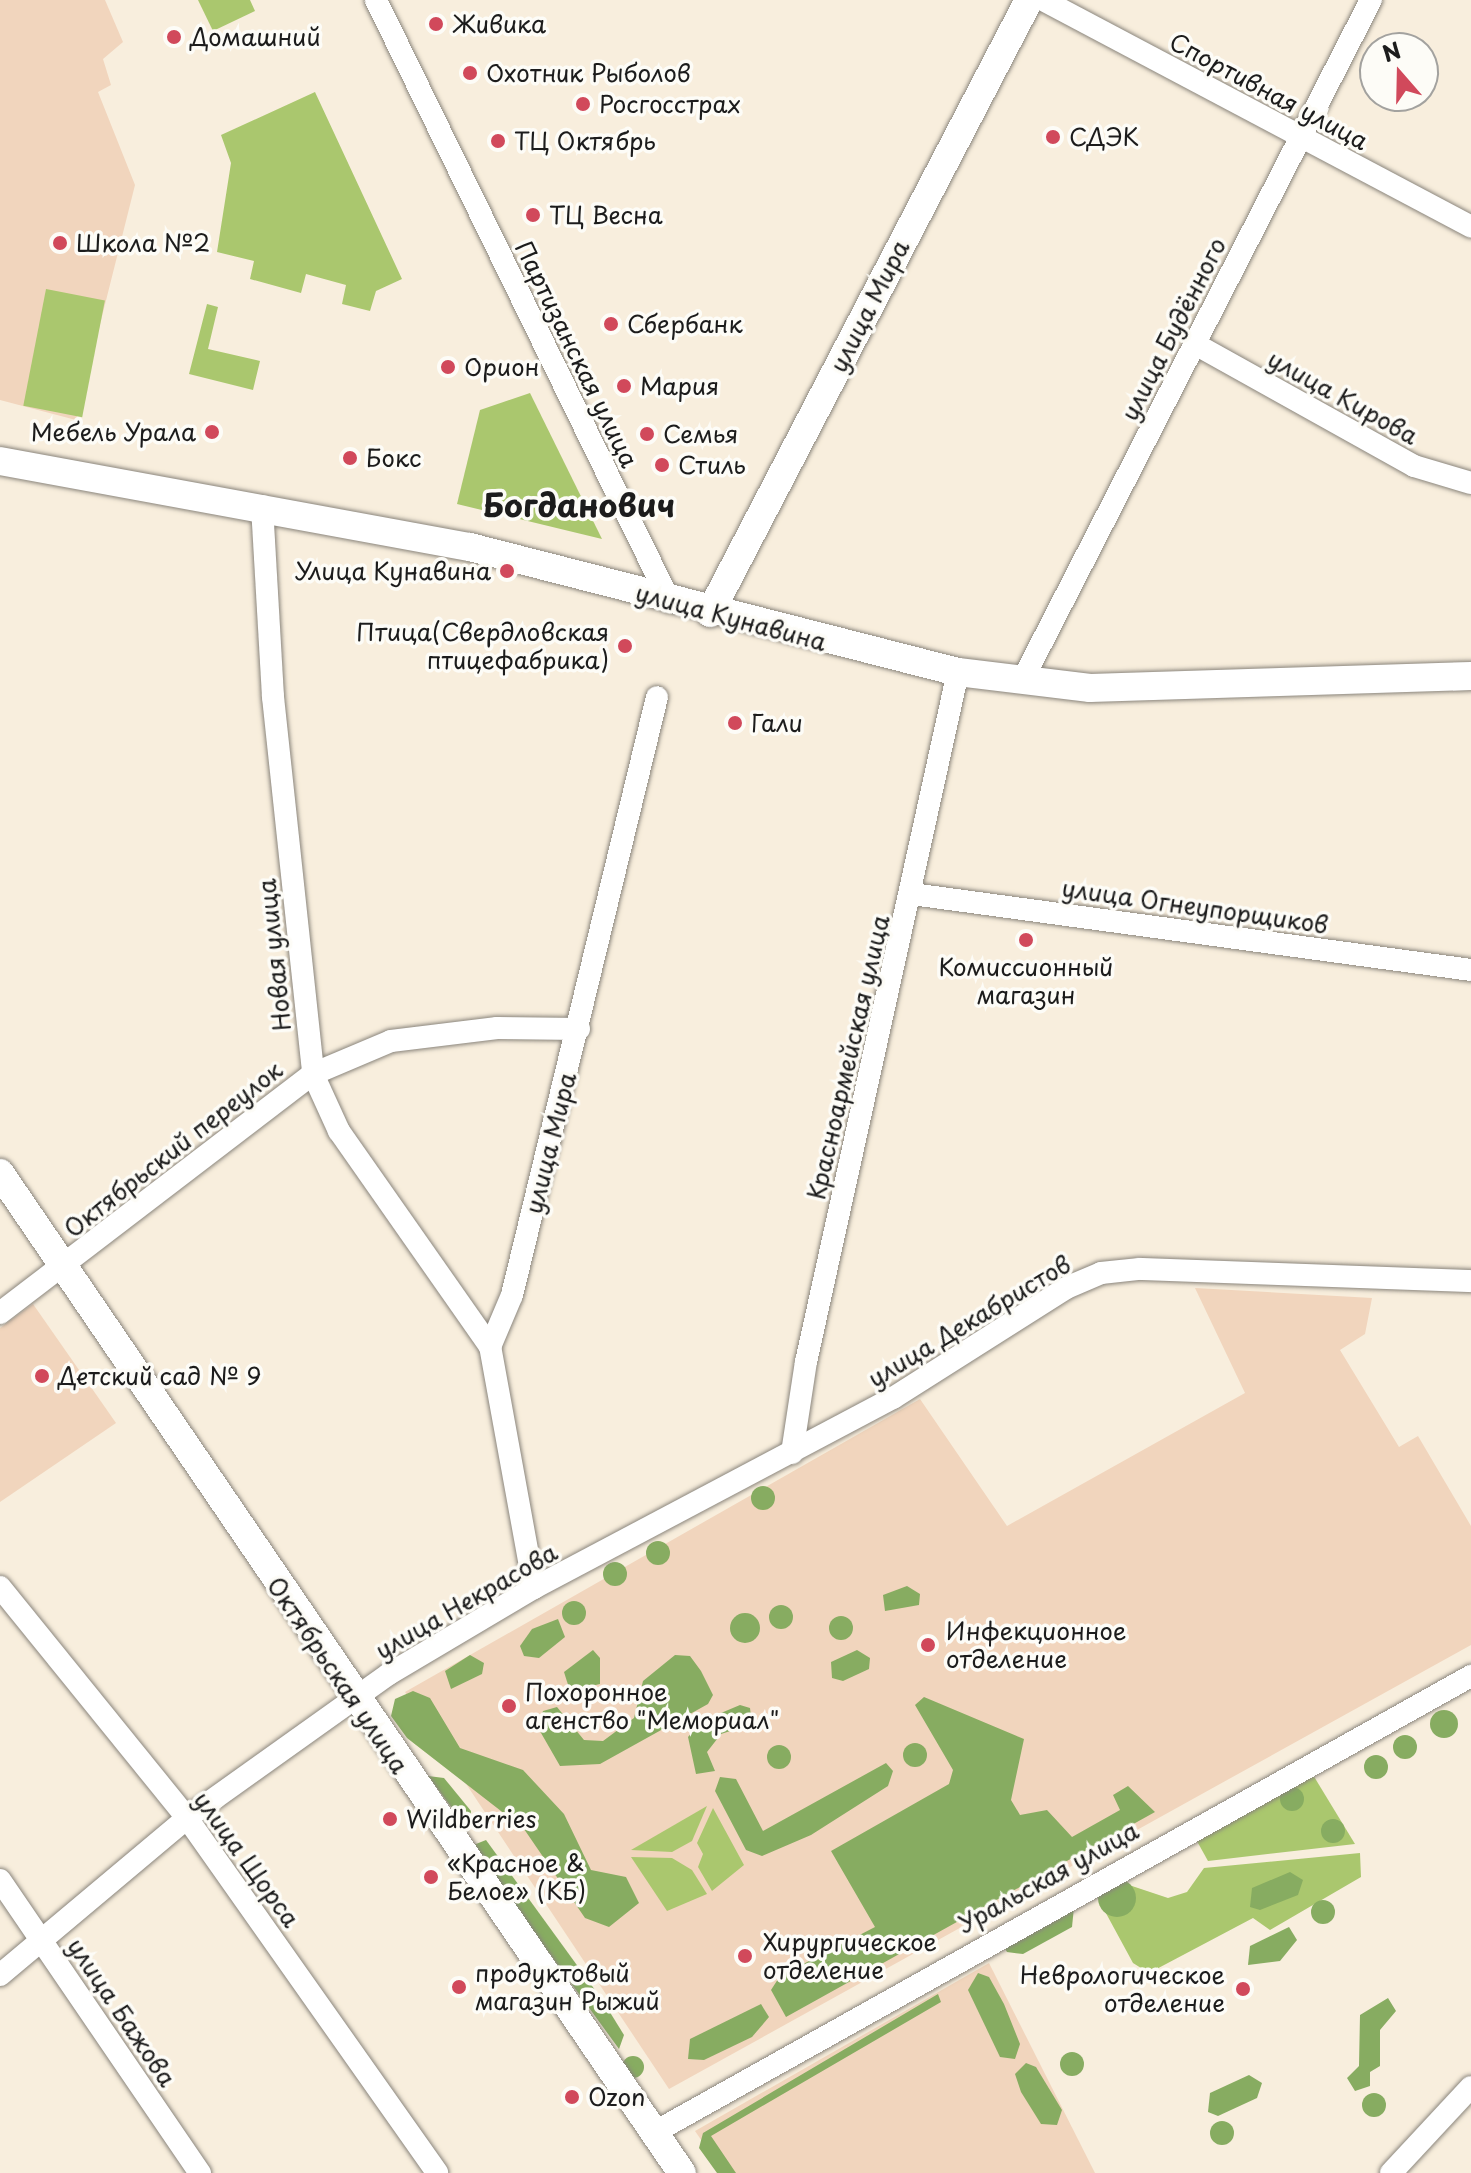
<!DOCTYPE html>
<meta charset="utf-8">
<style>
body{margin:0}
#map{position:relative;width:1471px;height:2173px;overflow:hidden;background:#f8eedd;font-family:"Playpen Sans",sans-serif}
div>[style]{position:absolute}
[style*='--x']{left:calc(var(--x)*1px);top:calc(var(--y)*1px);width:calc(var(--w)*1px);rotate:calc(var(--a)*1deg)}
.built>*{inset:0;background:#f1d5bd}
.green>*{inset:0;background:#aac76e;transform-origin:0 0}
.forest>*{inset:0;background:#87ac61}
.round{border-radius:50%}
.roads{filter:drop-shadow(0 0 2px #8a857c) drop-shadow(0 0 2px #8a857c)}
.minor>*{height:22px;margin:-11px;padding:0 11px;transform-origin:11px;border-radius:11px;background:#fff}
.major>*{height:28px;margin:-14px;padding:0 14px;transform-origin:14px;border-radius:14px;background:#fff}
.dots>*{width:22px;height:22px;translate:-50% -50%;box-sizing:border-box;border:4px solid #fdfcf7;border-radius:50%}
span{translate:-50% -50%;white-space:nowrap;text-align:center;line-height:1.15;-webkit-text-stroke:7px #fdfcf7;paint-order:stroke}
.poi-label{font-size:24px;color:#1c1c1c}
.left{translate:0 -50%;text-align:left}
.right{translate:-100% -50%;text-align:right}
.street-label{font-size:24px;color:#1c1c1c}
.district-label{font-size:32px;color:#1c1c1c;font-weight:700}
.north{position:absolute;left:1359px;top:32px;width:80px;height:80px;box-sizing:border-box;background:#fdfcf7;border:2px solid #a3a29f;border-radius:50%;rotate:340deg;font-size:22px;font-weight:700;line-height:32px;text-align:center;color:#1c1c1c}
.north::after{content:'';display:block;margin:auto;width:28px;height:36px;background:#d1495b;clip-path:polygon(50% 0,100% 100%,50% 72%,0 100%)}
</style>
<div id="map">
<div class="built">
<i style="clip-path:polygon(0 0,105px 0,123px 42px,103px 59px,111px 85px,98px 92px,135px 185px,76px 420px,0 400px)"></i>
<i style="clip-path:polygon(1195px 1288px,1372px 1298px,1365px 1334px,1340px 1350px,1399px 1447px,1418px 1436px,1471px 1526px,1471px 1645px,669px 2089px,405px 1692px,920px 1399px,1007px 1526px,1245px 1393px)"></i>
<i style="clip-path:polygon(33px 1304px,116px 1423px,0 1502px,0 1328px)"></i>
<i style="clip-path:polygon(989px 1963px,1095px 2173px,724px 2173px,695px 2131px)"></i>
</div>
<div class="green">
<i style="clip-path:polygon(198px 0,250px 0,255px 11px,213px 31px)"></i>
<i style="clip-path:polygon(315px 92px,402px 279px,376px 291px,370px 311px,342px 304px,346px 285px,306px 274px,301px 293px,250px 279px,254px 261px,217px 252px,231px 163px,221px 135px)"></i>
<i style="left:46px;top:289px;width:60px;height:119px;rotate:11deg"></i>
<i style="clip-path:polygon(207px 304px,218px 307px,208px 349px,260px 361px,253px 390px,189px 374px)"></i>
<i style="clip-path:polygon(530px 393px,602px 539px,457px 504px,480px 410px)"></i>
<i style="clip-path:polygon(1310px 1770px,1355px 1844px,1208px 1861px,1193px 1834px)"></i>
<i style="clip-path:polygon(707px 1806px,692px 1841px,672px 1852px,631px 1850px)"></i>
<i style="clip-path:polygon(713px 1808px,744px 1865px,712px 1891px,698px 1867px,703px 1854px,697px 1843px)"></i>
<i style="clip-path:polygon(1360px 1853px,1361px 1877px,1270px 1930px,1253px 1918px,1149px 1973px,1133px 1963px,1095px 1893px,1132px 1886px,1168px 1898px,1187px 1892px,1204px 1868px)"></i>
<i style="clip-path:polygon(631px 1857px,672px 1858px,692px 1870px,707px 1894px,667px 1911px)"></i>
</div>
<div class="forest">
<i class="round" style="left:751px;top:1486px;width:24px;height:24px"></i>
<i class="round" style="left:646px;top:1541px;width:24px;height:24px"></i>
<i class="round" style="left:603px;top:1562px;width:24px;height:24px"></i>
<i style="clip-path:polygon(907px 1586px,920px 1594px,919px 1605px,885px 1611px,883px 1595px)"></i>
<i class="round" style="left:562px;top:1601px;width:24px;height:24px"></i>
<i class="round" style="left:769px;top:1605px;width:24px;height:24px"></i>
<i class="round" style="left:730px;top:1613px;width:30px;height:30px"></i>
<i class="round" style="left:829px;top:1616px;width:24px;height:24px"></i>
<i style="clip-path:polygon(558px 1619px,565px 1637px,539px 1658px,524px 1656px,520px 1646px,532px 1629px)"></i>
<i style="clip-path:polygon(593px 1650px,600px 1658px,600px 1684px,570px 1691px,564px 1672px)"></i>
<i style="clip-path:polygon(857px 1650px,870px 1658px,869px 1669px,843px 1681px,832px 1678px,831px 1662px)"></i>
<i style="clip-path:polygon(470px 1655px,484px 1663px,482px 1674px,451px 1689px,445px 1671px)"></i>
<i style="clip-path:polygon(675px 1655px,690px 1656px,701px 1671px,713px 1695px,708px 1704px,600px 1764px,560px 1766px,537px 1726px,543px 1711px,557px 1707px,584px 1740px,603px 1741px,634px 1718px,643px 1681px)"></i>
<i style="clip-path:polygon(413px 1691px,430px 1698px,460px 1748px,523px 1770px,564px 1814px,591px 1870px,626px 1877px,639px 1903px,609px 1927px,585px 1918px,524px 1829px,407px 1738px,391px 1716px,395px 1699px)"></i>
<i style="clip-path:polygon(924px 1697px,1024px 1739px,1011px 1800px,1020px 1815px,1047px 1810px,1072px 1837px,1120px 1810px,1113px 1795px,1128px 1786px,1155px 1812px,786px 2017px,771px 1990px,780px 1976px,875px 1927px,831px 1851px,949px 1784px,953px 1770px,915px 1705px)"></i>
<i style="clip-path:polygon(740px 1705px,750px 1708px,752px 1724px,721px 1734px,707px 1752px,715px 1771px,696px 1774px,688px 1737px,702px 1721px)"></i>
<i class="round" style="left:1430px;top:1710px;width:28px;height:28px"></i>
<i class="round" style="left:1393px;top:1735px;width:24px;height:24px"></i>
<i class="round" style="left:903px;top:1743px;width:24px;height:24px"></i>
<i class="round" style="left:767px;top:1745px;width:24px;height:24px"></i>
<i class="round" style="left:1364px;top:1755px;width:24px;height:24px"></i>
<i style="clip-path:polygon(886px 1763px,893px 1771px,888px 1786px,811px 1835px,762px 1856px,746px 1850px,715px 1791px,720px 1777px,736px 1779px,763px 1831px)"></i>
<i style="clip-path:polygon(428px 1776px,444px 1778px,471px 1811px,469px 1831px)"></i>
<i class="round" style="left:1280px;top:1787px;width:24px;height:24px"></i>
<i class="round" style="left:1321px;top:1819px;width:24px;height:24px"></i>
<i style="clip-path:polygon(486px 1840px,603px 2001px,624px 2035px,619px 2049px,471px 1846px)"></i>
<i style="clip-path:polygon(1290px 1872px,1303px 1880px,1298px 1895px,1260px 1910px,1250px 1907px,1252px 1888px)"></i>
<i class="round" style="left:1098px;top:1879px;width:38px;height:38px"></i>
<i class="round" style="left:1311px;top:1900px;width:24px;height:24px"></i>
<i style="clip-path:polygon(1074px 1907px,1072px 1927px,1023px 1954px,1007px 1952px,1004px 1947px)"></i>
<i style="clip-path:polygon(1289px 1927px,1297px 1940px,1280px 1961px,1248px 1965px,1250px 1946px)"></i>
<i style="clip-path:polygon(978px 1973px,989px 1977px,1004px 2004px,1020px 2044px,1015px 2059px,1000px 2057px,968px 1990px)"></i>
<i style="clip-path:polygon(938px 1994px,941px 2002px,711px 2136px,736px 2173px,717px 2173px,699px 2148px,703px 2133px)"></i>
<i style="clip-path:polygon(1388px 1998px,1396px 2011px,1380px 2030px,1380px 2066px,1370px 2072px,1370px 2086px,1355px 2091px,1347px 2078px,1359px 2066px,1360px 2015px)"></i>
<i style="clip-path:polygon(761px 2004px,769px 2017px,752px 2037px,704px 2060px,688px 2059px,690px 2039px)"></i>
<i class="round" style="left:1060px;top:2052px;width:24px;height:24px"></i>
<i class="round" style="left:622px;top:2056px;width:22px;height:22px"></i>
<i style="clip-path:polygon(1026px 2063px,1036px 2067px,1062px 2110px,1057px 2125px,1041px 2124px,1021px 2092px,1015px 2074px)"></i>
<i style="clip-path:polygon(1249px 2075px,1262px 2083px,1257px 2098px,1218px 2116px,1208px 2112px,1210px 2093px)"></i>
<i class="round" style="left:1362px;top:2093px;width:24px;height:24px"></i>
<i class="round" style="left:1210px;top:2121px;width:24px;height:24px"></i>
</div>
<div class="roads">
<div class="minor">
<i style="--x:376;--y:0;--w:670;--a:63.97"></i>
<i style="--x:1043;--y:0;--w:484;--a:27.9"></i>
<i style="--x:1195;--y:344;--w:251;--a:29.1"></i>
<i style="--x:1414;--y:466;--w:59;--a:16.6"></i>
<i style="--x:262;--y:506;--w:191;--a:86.7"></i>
<i style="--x:273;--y:697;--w:379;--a:83.9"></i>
<i style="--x:313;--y:1074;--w:63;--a:65.5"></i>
<i style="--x:339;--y:1131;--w:264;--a:55"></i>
<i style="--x:1022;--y:681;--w:765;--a:-62.87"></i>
<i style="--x:912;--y:894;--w:564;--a:7.74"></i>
<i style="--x:0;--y:1313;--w:394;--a:-37.4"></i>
<i style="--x:313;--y:1074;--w:85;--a:-22.9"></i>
<i style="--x:391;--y:1041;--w:107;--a:-7"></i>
<i style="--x:497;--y:1028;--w:82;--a:0.7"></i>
<i style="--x:792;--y:1453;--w:92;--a:-81.3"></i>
<i style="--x:806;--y:1362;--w:707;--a:-77.58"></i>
<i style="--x:0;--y:1587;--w:297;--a:51"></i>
<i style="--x:187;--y:1818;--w:434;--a:54.8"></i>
<i style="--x:534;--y:1588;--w:245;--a:-100.3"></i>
<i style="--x:490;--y:1347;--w:56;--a:-67.1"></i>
<i style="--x:512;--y:1295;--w:615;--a:-76.37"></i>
<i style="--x:0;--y:1880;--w:355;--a:55.7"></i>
<i style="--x:0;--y:1975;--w:244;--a:-40"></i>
<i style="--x:187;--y:1818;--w:248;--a:-35.5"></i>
<i style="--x:389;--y:1674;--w:169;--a:-30.7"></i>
<i style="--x:534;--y:1588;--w:406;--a:-27.9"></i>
<i style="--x:893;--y:1398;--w:205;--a:-32.4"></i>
<i style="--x:1066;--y:1288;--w:38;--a:-23"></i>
<i style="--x:1101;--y:1273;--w:39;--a:-6"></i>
<i style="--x:1140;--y:1269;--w:331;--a:2.1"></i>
<i style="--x:655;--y:2132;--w:935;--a:-29.2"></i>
<i style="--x:1391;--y:2173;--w:117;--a:-47.1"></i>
</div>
<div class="major">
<i style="--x:0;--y:461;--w:478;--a:10.4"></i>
<i style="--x:470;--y:547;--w:504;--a:14.37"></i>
<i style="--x:958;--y:672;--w:133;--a:6.9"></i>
<i style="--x:1090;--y:688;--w:381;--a:-1.8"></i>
<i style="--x:710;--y:613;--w:691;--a:-62.51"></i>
<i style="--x:0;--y:1173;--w:1210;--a:55.71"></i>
</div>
</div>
<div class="dots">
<i style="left:436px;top:24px;background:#d1495b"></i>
<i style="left:174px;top:37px;background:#d1495b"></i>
<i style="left:470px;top:73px;background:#d1495b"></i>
<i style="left:583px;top:104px;background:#d1495b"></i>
<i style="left:1053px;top:137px;background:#d1495b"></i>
<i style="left:498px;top:141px;background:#d1495b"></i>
<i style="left:533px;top:215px;background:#d1495b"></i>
<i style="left:60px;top:243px;background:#d1495b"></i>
<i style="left:611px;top:324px;background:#d1495b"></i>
<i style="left:448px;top:367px;background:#d1495b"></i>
<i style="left:624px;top:386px;background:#d1495b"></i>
<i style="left:212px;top:432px;background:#d1495b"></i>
<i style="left:647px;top:434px;background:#d1495b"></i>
<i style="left:350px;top:458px;background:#d1495b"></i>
<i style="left:662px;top:465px;background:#d1495b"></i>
<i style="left:507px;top:571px;background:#d1495b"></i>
<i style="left:625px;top:646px;background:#d1495b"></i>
<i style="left:735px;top:723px;background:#d1495b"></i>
<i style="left:1026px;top:940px;background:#d1495b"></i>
<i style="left:42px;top:1376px;background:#d1495b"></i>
<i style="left:928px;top:1645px;background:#d1495b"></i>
<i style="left:509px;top:1706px;background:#d1495b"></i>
<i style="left:390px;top:1819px;background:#d1495b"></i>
<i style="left:431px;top:1877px;background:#d1495b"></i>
<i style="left:745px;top:1956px;background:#d1495b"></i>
<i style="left:459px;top:1987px;background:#d1495b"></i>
<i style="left:1243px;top:1989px;background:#d1495b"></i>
<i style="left:572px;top:2097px;background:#d1495b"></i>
</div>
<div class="poi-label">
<span class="left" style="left:452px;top:24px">Живика</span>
<span class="left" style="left:190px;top:37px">Домашний</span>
<span class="left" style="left:486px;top:73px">Охотник Рыболов</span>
<span class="left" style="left:599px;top:104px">Росгосстрах</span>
<span class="left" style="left:1069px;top:137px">СДЭК</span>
<span class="left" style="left:514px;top:141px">ТЦ Октябрь</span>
<span class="left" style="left:549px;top:215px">ТЦ Весна</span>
<span class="left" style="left:76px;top:243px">Школа №2</span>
<span class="left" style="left:627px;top:324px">Сбербанк</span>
<span class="left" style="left:464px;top:367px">Орион</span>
<span class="left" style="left:640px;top:386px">Мария</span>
<span class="right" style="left:196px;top:432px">Мебель Урала</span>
<span class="left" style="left:663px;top:434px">Семья</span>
<span class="left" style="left:366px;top:458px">Бокс</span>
<span class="left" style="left:678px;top:465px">Стиль</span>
<span class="right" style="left:491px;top:571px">Улица Кунавина</span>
<span class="right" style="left:609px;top:646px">Птица(Свердловская<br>птицефабрика)</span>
<span class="left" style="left:751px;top:723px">Гали</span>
<span style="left:1026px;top:981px">Комиссионный<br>магазин</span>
<span class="left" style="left:58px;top:1376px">Детский сад № 9</span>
<span class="left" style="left:946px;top:1645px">Инфекционное<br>отделение</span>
<span class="left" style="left:525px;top:1706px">Похоронное<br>агенство "Мемориал"</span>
<span class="left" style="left:406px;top:1819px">Wildberries</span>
<span class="left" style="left:447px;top:1877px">«Красное &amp;<br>Белое» (КБ)</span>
<span class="left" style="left:763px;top:1956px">Хирургическое<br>отделение</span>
<span class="left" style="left:475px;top:1987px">продуктовый<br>магазин Рыжий</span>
<span class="right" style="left:1225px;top:1989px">Неврологическое<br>отделение</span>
<span class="left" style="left:588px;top:2097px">Ozon</span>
</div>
<div class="street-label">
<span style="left:1269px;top:91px;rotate:28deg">Спортивная улица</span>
<span style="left:869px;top:306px;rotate:-63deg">улица Мира</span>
<span style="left:1173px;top:329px;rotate:-63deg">улица Будённого</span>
<span style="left:577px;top:354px;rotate:64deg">Партизанская улица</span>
<span style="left:1343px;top:397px;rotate:29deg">улица Кирова</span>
<span style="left:731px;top:617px;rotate:15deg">улица Кунавина</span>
<span style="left:1195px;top:906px;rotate:8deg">улица Огнеупорщиков</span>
<span style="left:274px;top:955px;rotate:-96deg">Новая улица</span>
<span style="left:848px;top:1057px;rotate:-77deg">Красноармейская улица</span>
<span style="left:550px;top:1143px;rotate:-76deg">улица Мира</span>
<span style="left:173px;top:1149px;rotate:-38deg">Октябрьский переулок</span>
<span style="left:969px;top:1321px;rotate:-31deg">улица Декабристов</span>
<span style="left:466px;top:1601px;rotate:-30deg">улица Некрасова</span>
<span style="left:338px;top:1675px;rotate:56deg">Октябрьская улица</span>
<span style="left:247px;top:1859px;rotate:54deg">улица Щорса</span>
<span style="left:1048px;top:1877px;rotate:-29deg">Уральская улица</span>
<span style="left:122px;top:2012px;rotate:56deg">улица Бажова</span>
</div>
<div class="district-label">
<span style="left:579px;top:504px">Богданович</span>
</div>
<div class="north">N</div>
</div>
